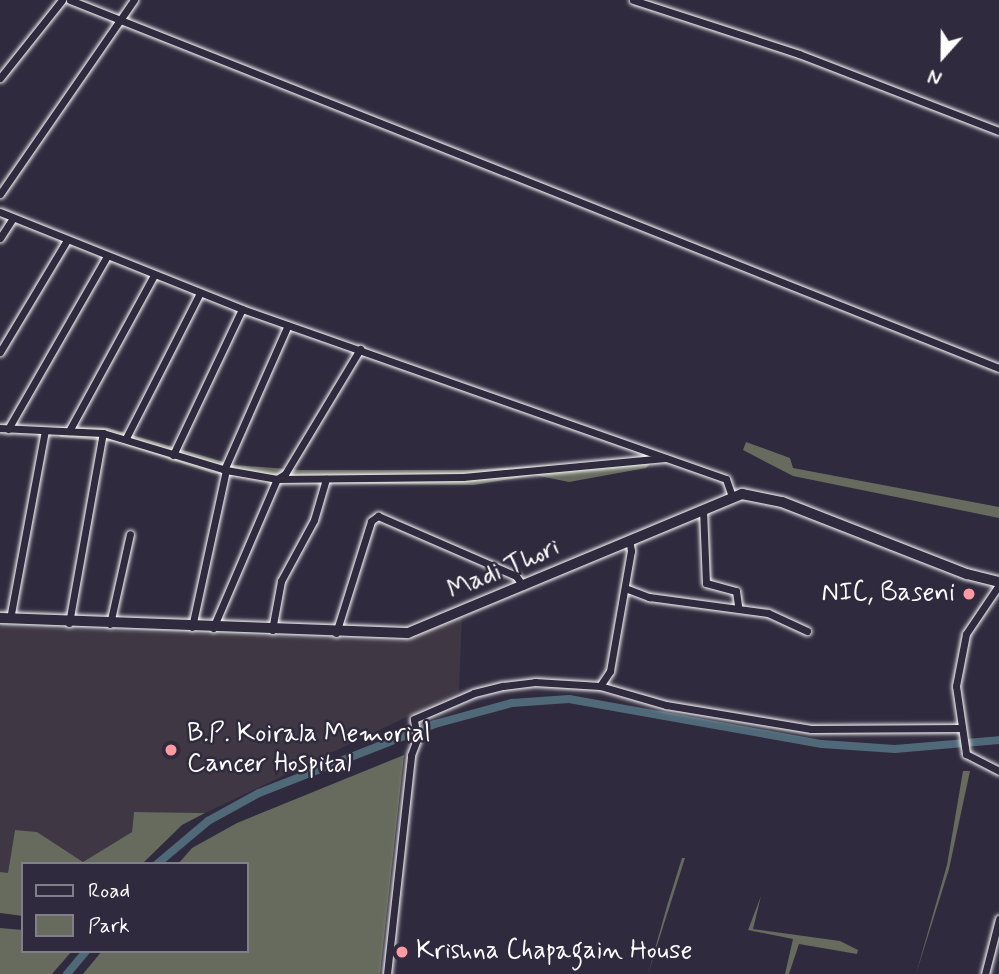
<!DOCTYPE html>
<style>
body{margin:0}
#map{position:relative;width:999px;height:974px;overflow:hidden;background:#2f2a3d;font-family:Mynerve,sans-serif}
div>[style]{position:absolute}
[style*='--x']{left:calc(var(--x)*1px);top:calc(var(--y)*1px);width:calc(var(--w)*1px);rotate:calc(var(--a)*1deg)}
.built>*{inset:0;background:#3f3844}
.green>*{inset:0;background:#666b5e}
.canal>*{height:8px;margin:-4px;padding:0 4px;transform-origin:4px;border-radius:4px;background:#506979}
.roads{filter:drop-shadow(0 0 2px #fff) drop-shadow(0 0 2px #fff)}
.minor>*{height:7px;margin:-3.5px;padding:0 3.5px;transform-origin:3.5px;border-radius:3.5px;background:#2f2a3d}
.secondary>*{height:10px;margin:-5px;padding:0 5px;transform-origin:5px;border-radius:5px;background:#2f2a3d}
.dots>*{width:19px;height:19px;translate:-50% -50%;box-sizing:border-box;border:4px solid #2f2a3d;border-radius:50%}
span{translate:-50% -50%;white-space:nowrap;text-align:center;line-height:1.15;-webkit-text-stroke:5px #2f2a3d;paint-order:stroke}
.street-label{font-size:26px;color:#fff}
.poi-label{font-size:26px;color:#fff}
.right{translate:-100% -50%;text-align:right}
.left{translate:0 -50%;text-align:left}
.legend{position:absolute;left:21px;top:862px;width:228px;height:91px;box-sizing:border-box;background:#2f2a3d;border:2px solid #827f8b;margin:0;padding:9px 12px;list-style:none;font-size:21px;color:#fff}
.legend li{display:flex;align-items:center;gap:14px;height:35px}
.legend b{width:35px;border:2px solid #827f8b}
.north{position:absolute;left:908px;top:21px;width:70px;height:70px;-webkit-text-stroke:5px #2f2a3d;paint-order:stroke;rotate:201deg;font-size:19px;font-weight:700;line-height:28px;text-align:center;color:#fff}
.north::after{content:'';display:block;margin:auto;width:24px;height:32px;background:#fff;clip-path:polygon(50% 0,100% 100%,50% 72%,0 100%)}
</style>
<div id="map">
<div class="built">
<i style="clip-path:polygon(462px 617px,459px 692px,205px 813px,134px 812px,132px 832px,83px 862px,37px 832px,15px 830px,8px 874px,0 872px,0 627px,404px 641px)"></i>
</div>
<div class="green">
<i style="clip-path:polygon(50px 427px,108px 428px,234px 465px,301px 470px,470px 470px,655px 459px,646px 468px,569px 482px,535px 475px,474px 485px,279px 483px,212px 473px,117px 442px,61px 437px)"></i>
<i style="clip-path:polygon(746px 442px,790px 458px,793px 468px,999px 507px,999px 518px,793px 476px,743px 450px)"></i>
<i style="clip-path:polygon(404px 755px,380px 974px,83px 974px,102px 951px,247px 951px,247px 864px,178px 864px,192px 848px,237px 823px)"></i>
<i style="clip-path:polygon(963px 771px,970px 771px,949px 869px,916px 974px,947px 865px)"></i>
<i style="clip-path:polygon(134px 812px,205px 813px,182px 825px,142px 864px,23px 864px,23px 916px,0 913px,0 872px,8px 873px,15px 830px,37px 832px,83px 862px,132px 832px)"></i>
<i style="clip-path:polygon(682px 858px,685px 858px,648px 974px,667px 906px)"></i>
<i style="clip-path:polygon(761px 896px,753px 929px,840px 941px,858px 950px,857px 954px,799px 944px,789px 974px,785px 974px,793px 939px,748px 930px)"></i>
<i style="clip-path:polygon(0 928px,23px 930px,23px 951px,72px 951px,52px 974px,0 974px)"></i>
</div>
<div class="canal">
<i style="--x:157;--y:864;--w:67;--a:-40.1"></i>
<i style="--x:208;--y:821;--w:58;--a:-28.8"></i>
<i style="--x:259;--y:793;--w:189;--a:-21.4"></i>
<i style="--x:435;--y:724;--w:80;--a:-15.3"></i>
<i style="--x:512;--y:703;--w:57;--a:-4"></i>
<i style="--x:569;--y:699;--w:257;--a:10.1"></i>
<i style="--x:822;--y:744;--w:73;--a:3.9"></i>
<i style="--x:895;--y:749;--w:104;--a:-4.9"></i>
<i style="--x:67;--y:974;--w:30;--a:-50"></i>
</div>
<div class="roads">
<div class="minor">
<i style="--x:70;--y:0;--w:999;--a:21.61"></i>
<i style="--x:633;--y:0;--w:175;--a:18"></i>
<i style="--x:799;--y:54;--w:214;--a:21.1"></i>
<i style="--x:0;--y:78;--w:100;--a:-51.5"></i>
<i style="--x:0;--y:194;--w:236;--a:-55.4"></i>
<i style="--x:0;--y:212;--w:261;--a:21.8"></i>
<i style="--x:242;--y:309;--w:513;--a:19.35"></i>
<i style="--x:726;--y:479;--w:18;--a:71"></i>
<i style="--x:0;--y:238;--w:24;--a:-57"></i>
<i style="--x:0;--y:352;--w:131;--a:-59.1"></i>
<i style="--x:0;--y:428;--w:103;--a:2.8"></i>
<i style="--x:103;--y:433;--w:128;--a:16.7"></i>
<i style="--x:226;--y:470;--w:52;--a:10"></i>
<i style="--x:277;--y:479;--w:186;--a:-0.6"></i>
<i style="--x:463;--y:477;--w:203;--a:-5.4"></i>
<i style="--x:8;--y:429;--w:199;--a:-60.2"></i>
<i style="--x:69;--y:431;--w:178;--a:-61.4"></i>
<i style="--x:126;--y:438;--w:163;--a:-63"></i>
<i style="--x:173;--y:455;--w:161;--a:-64.7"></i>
<i style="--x:224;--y:470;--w:158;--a:-66.2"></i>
<i style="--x:703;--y:509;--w:74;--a:87.7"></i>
<i style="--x:706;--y:583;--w:31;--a:15"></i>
<i style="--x:736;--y:591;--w:15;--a:82"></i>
<i style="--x:999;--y:585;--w:59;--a:124"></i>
<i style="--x:966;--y:634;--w:53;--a:100.9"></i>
<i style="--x:956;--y:686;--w:69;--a:81.6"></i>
<i style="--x:966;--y:754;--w:37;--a:27"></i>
<i style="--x:625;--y:588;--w:26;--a:21"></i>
<i style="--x:649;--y:597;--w:120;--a:7.7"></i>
<i style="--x:768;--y:613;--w:43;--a:24.8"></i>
<i style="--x:10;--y:619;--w:191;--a:-79.5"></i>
<i style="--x:69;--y:623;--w:193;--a:-79.9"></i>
<i style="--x:110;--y:624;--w:92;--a:-77.5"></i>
<i style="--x:192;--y:627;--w:161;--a:-77.8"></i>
<i style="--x:213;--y:628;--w:162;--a:-66.8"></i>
<i style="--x:277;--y:479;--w:9;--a:-32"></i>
<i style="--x:285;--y:474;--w:146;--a:-59"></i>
<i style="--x:272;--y:630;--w:50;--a:-79.6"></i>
<i style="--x:281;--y:581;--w:69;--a:-61.6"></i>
<i style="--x:314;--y:520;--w:43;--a:-73.7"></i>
<i style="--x:336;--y:633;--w:117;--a:-72.6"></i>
<i style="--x:371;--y:521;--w:9;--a:-36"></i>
<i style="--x:378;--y:516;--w:150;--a:23.5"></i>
<i style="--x:516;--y:576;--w:12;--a:55"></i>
<i style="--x:600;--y:686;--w:69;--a:16.1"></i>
<i style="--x:666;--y:705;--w:147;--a:9.4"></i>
<i style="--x:811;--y:729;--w:150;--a:-0.4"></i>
<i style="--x:387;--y:974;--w:220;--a:-83.7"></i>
<i style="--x:411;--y:755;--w:17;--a:-69"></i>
<i style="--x:417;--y:739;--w:20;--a:-99"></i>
<i style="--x:414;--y:719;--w:65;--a:-23.4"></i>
<i style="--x:474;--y:693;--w:30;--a:-14"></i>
<i style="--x:503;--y:686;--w:32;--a:-7"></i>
<i style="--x:535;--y:682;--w:65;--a:3.5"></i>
<i style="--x:600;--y:686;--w:18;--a:-56"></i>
<i style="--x:610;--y:671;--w:122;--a:-80.1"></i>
<i style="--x:631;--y:551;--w:12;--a:-99"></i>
<i style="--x:985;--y:974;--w:57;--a:-75.7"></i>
</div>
<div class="secondary">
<i style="--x:0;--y:618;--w:408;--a:2.1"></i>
<i style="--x:408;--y:633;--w:362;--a:-22.6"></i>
<i style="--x:742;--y:494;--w:41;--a:11.3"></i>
<i style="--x:782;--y:502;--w:199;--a:21.3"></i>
<i style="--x:967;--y:574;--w:33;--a:14"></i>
</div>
</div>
<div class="dots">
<i style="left:969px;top:594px;background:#ff9aa2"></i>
<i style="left:171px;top:750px;background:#ff9aa2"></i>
<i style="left:402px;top:952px;background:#ff9aa2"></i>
</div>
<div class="street-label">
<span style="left:504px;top:570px;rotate:-23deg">Madi Thori</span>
</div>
<div class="poi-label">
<span class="right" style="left:955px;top:594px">NIC, Baseni</span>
<span class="left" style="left:187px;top:750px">B.P. Koirala Memorial<br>Cancer Hospital</span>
<span class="left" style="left:416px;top:952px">Krishna Chapagain House</span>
</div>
<ul class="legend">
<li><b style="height:9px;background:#2f2a3d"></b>Road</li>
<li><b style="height:19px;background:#666b5e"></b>Park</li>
</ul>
<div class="north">N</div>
</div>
